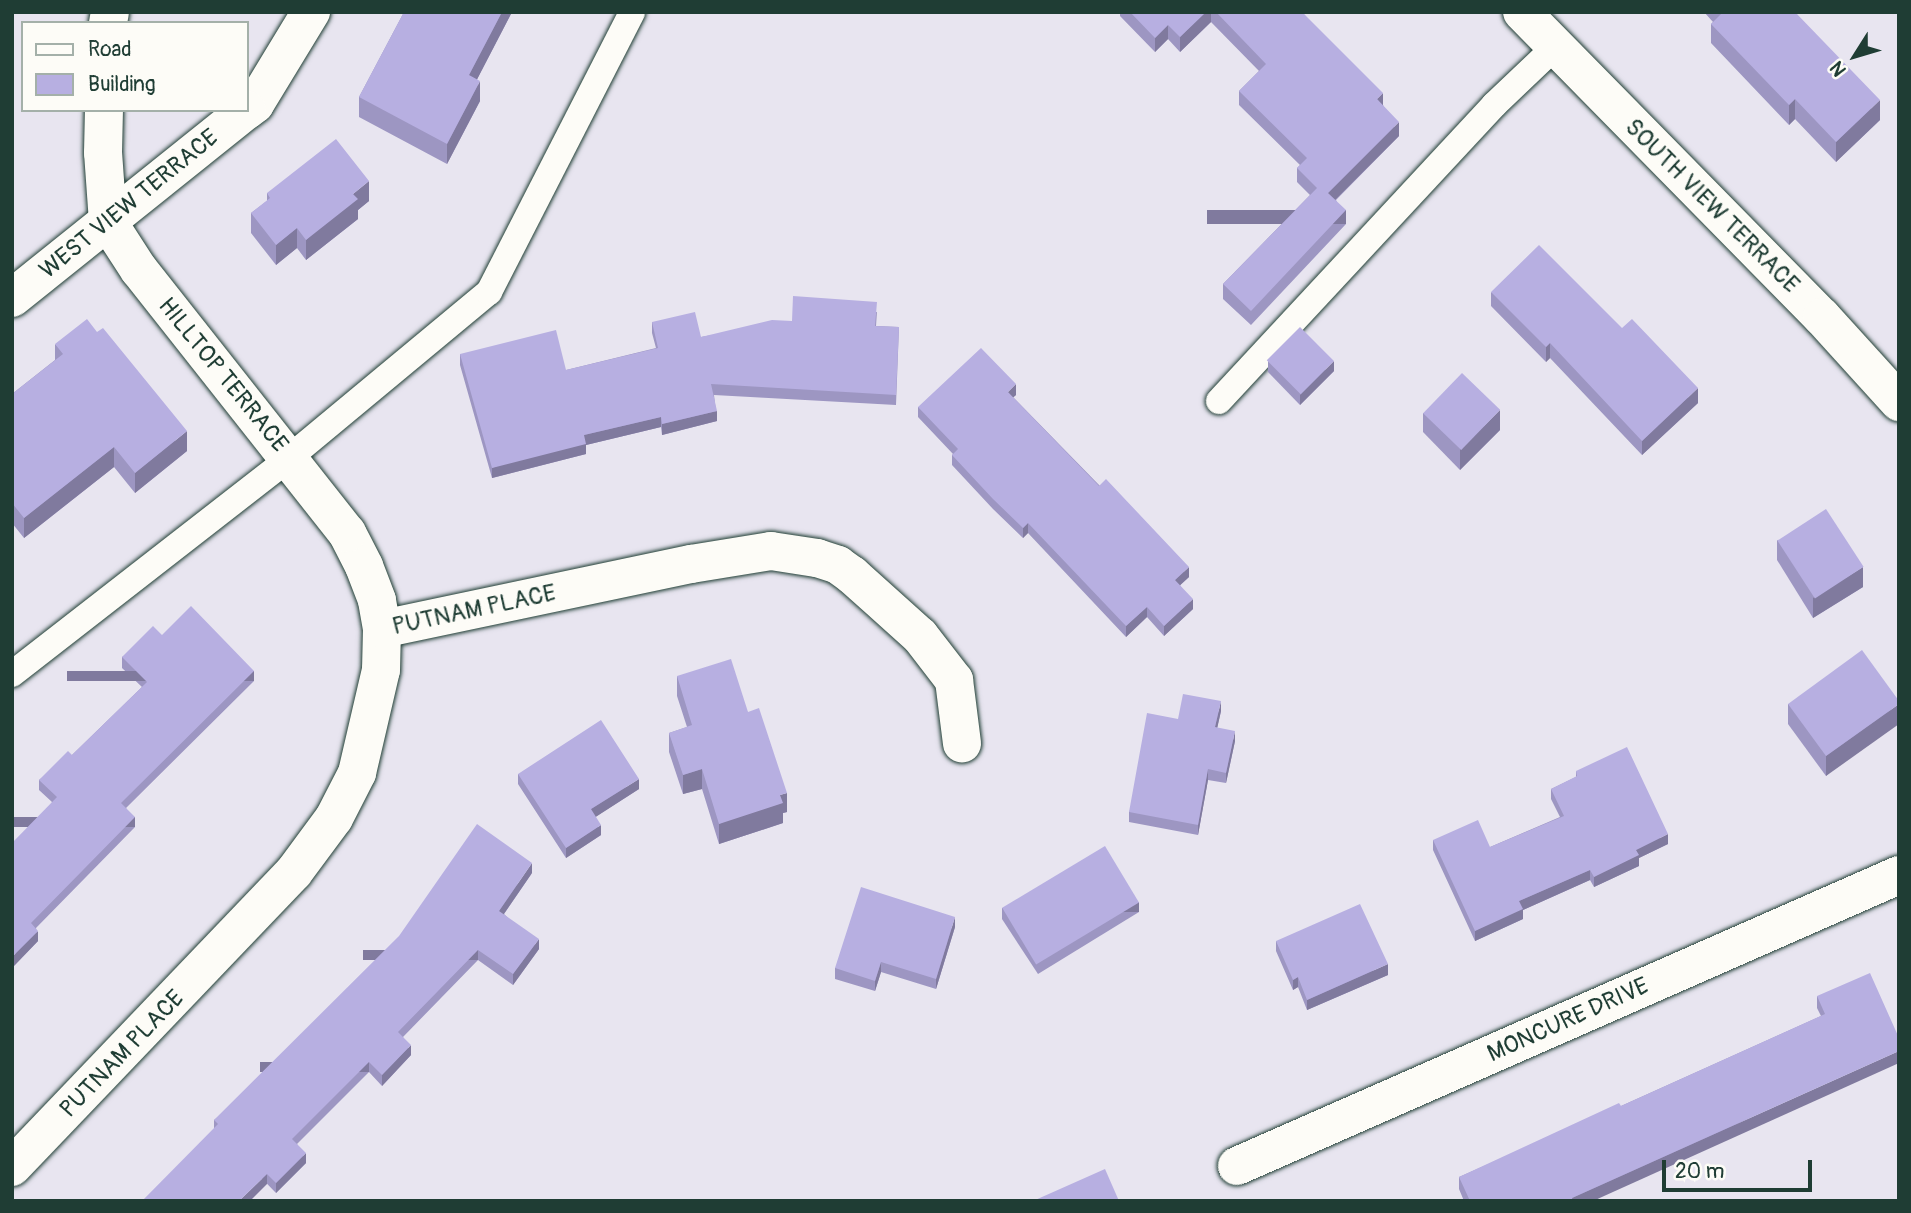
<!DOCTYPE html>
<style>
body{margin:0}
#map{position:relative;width:1911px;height:1213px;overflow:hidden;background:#e8e5f0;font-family:Pangolin,sans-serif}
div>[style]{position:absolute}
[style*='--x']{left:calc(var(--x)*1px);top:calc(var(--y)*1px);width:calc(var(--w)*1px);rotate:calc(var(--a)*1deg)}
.roads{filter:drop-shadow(0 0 2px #1f3d34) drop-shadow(0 0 2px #1f3d34)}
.lane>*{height:26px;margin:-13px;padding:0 13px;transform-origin:13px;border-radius:13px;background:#fdfcf7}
.street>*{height:38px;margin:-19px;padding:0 19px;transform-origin:19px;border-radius:19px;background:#fdfcf7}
.wall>*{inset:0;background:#9d96c2}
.shaded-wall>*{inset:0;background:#807a9e;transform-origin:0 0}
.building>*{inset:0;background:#b7afe1;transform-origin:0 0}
span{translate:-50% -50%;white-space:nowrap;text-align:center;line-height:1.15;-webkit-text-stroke:7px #fdfcf7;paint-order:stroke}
.street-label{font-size:24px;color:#1f3d34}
.frame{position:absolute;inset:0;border:14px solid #1f3d34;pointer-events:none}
.legend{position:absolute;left:21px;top:21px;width:228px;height:91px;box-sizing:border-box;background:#fdfcf7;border:2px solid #a4b0a9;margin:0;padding:9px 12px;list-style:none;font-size:21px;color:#1f3d34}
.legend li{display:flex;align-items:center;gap:14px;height:35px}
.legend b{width:35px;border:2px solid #a4b0a9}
.north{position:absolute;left:1820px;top:21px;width:70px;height:70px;-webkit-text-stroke:5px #fdfcf7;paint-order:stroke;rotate:233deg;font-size:19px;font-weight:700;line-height:28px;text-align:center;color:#1f3d34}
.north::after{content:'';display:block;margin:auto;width:24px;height:32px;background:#1f3d34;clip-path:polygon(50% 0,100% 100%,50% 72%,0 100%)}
.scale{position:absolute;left:1662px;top:1160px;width:150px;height:32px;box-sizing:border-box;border:4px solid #1f3d34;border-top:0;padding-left:9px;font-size:21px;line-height:24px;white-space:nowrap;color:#1f3d34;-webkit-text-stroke:5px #fdfcf7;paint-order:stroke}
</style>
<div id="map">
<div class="roads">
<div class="lane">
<i style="--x:1219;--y:401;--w:404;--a:-47.1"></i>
<i style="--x:1494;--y:105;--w:84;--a:-43.6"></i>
<i style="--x:12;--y:674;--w:351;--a:-37.9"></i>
<i style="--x:289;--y:458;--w:260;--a:-39.7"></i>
<i style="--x:489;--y:292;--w:314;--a:-62.9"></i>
</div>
<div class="street">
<i style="--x:1522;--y:12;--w:428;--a:45.5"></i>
<i style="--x:1822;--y:317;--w:115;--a:47.8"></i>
<i style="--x:108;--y:23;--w:11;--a:-80"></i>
<i style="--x:247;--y:110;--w:10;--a:-37"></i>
<i style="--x:255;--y:104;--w:108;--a:-58.7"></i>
<i style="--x:12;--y:298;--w:301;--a:-38.7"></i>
<i style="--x:382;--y:629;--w:316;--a:-11.9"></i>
<i style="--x:691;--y:564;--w:81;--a:-9.2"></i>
<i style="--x:771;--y:551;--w:47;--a:8.7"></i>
<i style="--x:817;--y:558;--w:22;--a:18"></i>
<i style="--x:838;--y:565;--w:17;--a:36"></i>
<i style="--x:852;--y:575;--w:91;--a:41.9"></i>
<i style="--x:920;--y:636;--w:56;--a:52.3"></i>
<i style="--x:954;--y:680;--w:64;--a:82.8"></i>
<i style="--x:1237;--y:1166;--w:723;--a:-23.73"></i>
<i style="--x:12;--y:1167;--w:408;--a:-46.3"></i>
<i style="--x:294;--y:872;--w:67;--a:-53.5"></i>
<i style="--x:334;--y:818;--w:51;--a:-62.9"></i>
<i style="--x:357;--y:773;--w:106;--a:-76.9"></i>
<i style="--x:381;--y:670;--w:41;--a:-88.6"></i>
<i style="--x:382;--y:629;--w:29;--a:-100"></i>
<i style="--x:377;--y:600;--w:36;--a:-111"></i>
<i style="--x:364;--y:566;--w:37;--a:-117"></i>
<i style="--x:347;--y:533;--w:335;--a:-128.3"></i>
<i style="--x:139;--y:270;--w:57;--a:-122.9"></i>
<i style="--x:108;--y:222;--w:69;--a:-94.1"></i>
<i style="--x:103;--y:153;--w:43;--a:-88.7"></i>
</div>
</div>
<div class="wall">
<i style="clip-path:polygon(404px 12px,512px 12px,477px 79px,480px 101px,447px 164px,359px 117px,359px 97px)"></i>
<i style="clip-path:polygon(1120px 12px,1302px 12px,1383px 105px,1399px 136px,1336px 200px,1346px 224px,1251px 325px,1223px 299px,1223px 284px,1310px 195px,1297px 182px,1297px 168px,1300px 165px,1239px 105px,1239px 91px,1259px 71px,1211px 22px,1180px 52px,1168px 39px,1155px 52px,1120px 16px)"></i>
<i style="clip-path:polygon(1704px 12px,1795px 12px,1880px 120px,1836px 162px,1795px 119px,1789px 125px,1711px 43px,1711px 24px,1713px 22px)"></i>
<i style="clip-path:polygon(267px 193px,369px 201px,358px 210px,358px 219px,306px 260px,297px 248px,276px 265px,251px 233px,251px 213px,267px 201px)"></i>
<i style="clip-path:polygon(1491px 292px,1698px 403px,1642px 455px,1550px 358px,1546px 362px,1491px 306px)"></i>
<i style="clip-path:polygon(877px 312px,876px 326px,899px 327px,896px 405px,714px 395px,717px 421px,662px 435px,661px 427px,586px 445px,586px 454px,492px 478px,460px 365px,460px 354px,566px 370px,656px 348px,652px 333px,652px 322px,701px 337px,792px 321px)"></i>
<i style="clip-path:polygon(55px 344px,187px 451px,135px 493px,114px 467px,24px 538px,12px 523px,12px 394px,55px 360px)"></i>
<i style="clip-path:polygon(1268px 361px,1334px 371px,1300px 405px,1268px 372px)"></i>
<i style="clip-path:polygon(1016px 395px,1013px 397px,1189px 577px,1180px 585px,1193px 609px,1164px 636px,1147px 617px,1126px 637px,1028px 533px,1023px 538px,993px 509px,952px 465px,952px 455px,953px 454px,918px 417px,918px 407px)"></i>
<i style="clip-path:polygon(1423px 413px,1500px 430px,1460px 470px,1423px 432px)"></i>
<i style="clip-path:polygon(1777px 540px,1863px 587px,1813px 618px,1777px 560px)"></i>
<i style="clip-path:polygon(162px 635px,254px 681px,126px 808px,135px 827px,36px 928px,38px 941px,12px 968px,52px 802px,39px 790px,39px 780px,72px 755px,142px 687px,122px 668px,122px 657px)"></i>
<i style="clip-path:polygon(677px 676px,748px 712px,787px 812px,783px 813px,783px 823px,719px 844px,702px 789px,683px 794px,669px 752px,669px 733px,687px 727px,677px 696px)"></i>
<i style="clip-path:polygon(1899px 701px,1826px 776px,1788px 724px,1788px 704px)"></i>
<i style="clip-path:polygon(1221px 711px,1217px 728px,1235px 741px,1226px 783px,1208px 780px,1198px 835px,1129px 822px,1129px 812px,1178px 719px)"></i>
<i style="clip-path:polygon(1576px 771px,1668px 844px,1639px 858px,1639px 866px,1594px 887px,1590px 880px,1523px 910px,1523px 919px,1475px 941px,1433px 850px,1433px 840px,1490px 847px,1560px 817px,1551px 799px,1551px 789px,1576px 777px)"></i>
<i style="clip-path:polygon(518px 774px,639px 789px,595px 817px,601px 835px,566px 858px,518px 784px)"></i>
<i style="clip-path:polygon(532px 873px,504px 914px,539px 949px,513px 985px,478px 960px,403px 1037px,411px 1055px,382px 1086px,369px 1072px,297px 1144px,306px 1163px,276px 1193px,214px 1129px,214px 1120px)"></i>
<i style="clip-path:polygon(1002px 908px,1139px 912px,1038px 974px,1002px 919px)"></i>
<i style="clip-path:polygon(955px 927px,936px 989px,881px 972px,875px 991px,835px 979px,835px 968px)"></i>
<i style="clip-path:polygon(1276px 941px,1388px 975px,1307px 1010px,1298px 987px,1293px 990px,1276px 951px)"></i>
<i style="clip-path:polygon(1817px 996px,1899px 1038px,1593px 1201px,1464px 1201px,1459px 1189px,1459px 1177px,1621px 1106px,1821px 1016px,1817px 1008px)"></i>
</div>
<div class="shaded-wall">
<i style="clip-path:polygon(502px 12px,512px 12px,469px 95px,469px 75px)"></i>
<i style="clip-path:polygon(1206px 12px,1211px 12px,1211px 22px,1180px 52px,1180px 37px)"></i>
<i style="clip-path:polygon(1168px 25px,1168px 39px,1155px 52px,1155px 38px)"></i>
<i style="clip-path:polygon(480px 81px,480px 101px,447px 164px,447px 144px)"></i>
<i style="clip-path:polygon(1383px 93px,1383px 107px,1377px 99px)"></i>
<i style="clip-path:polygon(1795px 99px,1795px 119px,1789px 125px,1789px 105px)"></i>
<i style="clip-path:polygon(1880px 100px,1880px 120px,1836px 162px,1836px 142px)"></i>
<i style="clip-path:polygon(1399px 122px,1399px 136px,1328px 207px,1328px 193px)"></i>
<i style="clip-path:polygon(369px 181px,369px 201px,358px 210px,358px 219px,306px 260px,306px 240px,353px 194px)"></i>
<i style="left:1346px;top:210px;width:14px;height:139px;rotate:90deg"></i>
<i style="clip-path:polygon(297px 228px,297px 248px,276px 265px,276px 245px)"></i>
<i style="clip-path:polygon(1550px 343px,1550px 358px,1546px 362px,1546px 347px)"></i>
<i style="clip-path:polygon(1334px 361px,1334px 371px,1300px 405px,1300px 395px)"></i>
<i style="clip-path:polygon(1016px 384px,1016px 395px,1008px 402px,1008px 392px)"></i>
<i style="clip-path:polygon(1698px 388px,1698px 403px,1642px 455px,1642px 441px)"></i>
<i style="clip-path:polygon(1500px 410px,1500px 430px,1460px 470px,1460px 450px)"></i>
<i style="clip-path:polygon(717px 411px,717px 421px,662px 435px,662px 424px)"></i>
<i style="clip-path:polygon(661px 417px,661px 427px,586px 445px,586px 454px,492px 478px,492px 468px,584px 435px)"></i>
<i style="clip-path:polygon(187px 431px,187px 451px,135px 493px,135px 473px)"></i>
<i style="clip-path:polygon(114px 447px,114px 467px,24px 538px,24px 518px)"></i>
<i style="clip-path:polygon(1028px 523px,1028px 533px,1023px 538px,1023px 528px)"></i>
<i style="clip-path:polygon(1189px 567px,1189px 577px,1175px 590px,1175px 580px)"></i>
<i style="clip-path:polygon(1863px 567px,1863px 587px,1813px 618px,1813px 598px)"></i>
<i style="clip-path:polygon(1193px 599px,1193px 609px,1164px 636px,1164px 626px)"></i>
<i style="clip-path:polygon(1147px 607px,1147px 617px,1126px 637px,1126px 626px)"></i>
<i style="left:254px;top:671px;width:10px;height:187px;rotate:90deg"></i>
<i style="clip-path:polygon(1221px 701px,1221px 711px,1215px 738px,1215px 727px)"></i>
<i style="clip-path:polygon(1899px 704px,1899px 724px,1826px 776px,1826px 756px)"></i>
<i style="clip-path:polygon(1235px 731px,1235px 741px,1226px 783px,1226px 773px)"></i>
<i style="clip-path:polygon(702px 769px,702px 789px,683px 794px,683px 775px)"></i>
<i style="clip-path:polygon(1208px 769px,1208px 780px,1198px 835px,1198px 825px)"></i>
<i style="clip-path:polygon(639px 779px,639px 789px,591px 820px,591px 809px)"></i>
<i style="clip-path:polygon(787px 793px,787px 812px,783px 813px,783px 823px,719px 844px,719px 824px,780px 795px)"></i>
<i style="left:135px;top:817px;width:10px;height:148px;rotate:90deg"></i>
<i style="clip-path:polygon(601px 825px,601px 835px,566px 858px,566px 848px)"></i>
<i style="clip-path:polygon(1668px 834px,1668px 844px,1639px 858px,1639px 866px,1594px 887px,1594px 877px,1636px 850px)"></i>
<i style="clip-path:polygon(532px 863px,532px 873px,499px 921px,499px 911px)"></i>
<i style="clip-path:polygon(1590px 870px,1590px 880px,1523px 910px,1523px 919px,1475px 941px,1475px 931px,1519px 901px)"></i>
<i style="left:1139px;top:902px;width:10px;height:119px;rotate:90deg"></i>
<i style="clip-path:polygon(955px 917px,955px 927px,936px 989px,936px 979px)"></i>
<i style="clip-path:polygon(38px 931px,38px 941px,12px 968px,12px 957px)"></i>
<i style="clip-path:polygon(539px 939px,539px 949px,513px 985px,513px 974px)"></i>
<i style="left:478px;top:950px;width:10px;height:115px;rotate:90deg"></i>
<i style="clip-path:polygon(881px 962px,881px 972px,875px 991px,875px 981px)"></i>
<i style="clip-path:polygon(1388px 964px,1388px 975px,1307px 1010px,1307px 1000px)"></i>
<i style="clip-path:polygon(1298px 977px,1298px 987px,1293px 990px,1293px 980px)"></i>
<i style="clip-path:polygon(411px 1045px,411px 1055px,382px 1086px,382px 1075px)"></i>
<i style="clip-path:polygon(1899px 1051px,1899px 1063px,1593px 1201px,1572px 1201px,1572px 1198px)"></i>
<i style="left:369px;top:1062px;width:10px;height:109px;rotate:90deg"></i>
<i style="clip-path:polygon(306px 1153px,306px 1163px,276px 1193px,276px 1183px)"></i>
<i style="clip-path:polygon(267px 1174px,267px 1184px,250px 1201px,239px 1201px)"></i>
</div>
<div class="building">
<i style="clip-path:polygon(404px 12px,502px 12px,469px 75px,480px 81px,447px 144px,359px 97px)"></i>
<i style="clip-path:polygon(1130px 12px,1206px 12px,1180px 37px,1168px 25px,1155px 38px)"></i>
<i style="clip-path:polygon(1216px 12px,1302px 12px,1383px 93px,1377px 99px,1399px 122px,1328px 193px,1346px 210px,1251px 311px,1223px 284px,1317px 188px,1297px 168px,1307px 158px,1239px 91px,1266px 64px)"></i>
<i style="clip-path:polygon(1723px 12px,1795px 12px,1880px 100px,1836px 142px,1795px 99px,1789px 105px,1711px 24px)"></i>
<i style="clip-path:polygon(336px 139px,369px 181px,353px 194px,358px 199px,306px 240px,297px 228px,276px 245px,251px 213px,270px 198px,267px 193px)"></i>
<i style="clip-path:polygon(1539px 245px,1622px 328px,1632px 319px,1698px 388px,1642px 441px,1550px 343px,1546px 347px,1491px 292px)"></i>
<i style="clip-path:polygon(793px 296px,877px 302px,875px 326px,899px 327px,896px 395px,711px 384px,717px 411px,662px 424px,661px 417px,584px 435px,586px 444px,492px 468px,460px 354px,556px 330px,566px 370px,658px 348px,652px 322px,695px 312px,701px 337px,772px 320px,792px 321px)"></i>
<i style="clip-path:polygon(87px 319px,97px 332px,103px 328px,187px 431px,135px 473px,114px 447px,24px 518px,12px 503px,12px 394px,63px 354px,55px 344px)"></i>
<i style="left:1300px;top:327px;width:48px;height:47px;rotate:45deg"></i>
<i style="clip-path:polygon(981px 348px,1016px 384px,1008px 392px,1099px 486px,1106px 479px,1189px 567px,1175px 580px,1193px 599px,1164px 626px,1147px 607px,1126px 626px,1028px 523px,1023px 528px,993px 499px,952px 455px,958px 449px,918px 407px)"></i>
<i style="left:1462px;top:373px;width:53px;height:56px;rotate:44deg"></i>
<i style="left:1826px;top:509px;width:69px;height:58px;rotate:57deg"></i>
<i style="clip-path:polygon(191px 606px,254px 671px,121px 803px,135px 817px,31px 923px,38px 931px,12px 957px,12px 843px,57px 797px,39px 780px,68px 751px,72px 755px,147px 682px,122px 657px,153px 626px,162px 635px)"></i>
<i style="clip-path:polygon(1862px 650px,1899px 701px,1899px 704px,1826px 756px,1788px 704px)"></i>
<i style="clip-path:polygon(731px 659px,748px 712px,759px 708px,787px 793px,780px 795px,783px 803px,719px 824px,702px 769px,683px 775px,669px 733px,692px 725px,677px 676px)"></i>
<i style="clip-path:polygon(1183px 694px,1221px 701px,1215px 727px,1235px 731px,1226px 773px,1208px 769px,1198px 825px,1129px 812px,1147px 713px,1178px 719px)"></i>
<i style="clip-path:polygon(601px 720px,639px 779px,591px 809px,601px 825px,566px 848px,518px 774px)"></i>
<i style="clip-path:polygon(1627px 747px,1668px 834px,1636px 850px,1639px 855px,1594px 877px,1590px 870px,1519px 901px,1523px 909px,1475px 931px,1433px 840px,1478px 820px,1490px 847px,1564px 816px,1551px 789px,1577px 776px,1576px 771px)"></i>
<i style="clip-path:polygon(477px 824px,532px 863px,499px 911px,539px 939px,513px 974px,478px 950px,398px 1032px,411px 1045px,382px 1075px,369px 1062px,292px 1139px,306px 1153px,276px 1183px,267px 1174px,239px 1201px,142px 1201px,218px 1124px,214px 1120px,399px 936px)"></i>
<i style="left:1105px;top:846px;width:66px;height:120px;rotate:59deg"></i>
<i style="clip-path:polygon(861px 887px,955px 917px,936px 979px,881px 962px,875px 981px,835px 968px)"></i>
<i style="clip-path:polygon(1360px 904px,1388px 964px,1307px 1000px,1298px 977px,1293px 980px,1276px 941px)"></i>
<i style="clip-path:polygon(1870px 973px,1899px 1038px,1899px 1051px,1572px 1198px,1573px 1201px,1470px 1201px,1459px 1177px,1619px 1103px,1621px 1106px,1825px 1014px,1817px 996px)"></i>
<i style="clip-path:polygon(1105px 1169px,1119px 1201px,1033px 1201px)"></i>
</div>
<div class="street-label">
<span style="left:129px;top:204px;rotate:-39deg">WEST VIEW TERRACE</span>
<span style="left:1712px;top:206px;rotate:45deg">SOUTH VIEW TERRACE</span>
<span style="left:223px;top:375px;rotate:51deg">HILLTOP TERRACE</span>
<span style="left:474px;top:610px;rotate:-12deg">PUTNAM PLACE</span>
<span style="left:1568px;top:1020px;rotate:-24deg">MONCURE DRIVE</span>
<span style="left:122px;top:1054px;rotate:-46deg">PUTNAM PLACE</span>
</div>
<div class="frame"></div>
<ul class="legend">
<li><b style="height:9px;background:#fdfcf7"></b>Road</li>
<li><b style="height:19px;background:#b7afe1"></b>Building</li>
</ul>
<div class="north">N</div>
<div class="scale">20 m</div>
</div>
